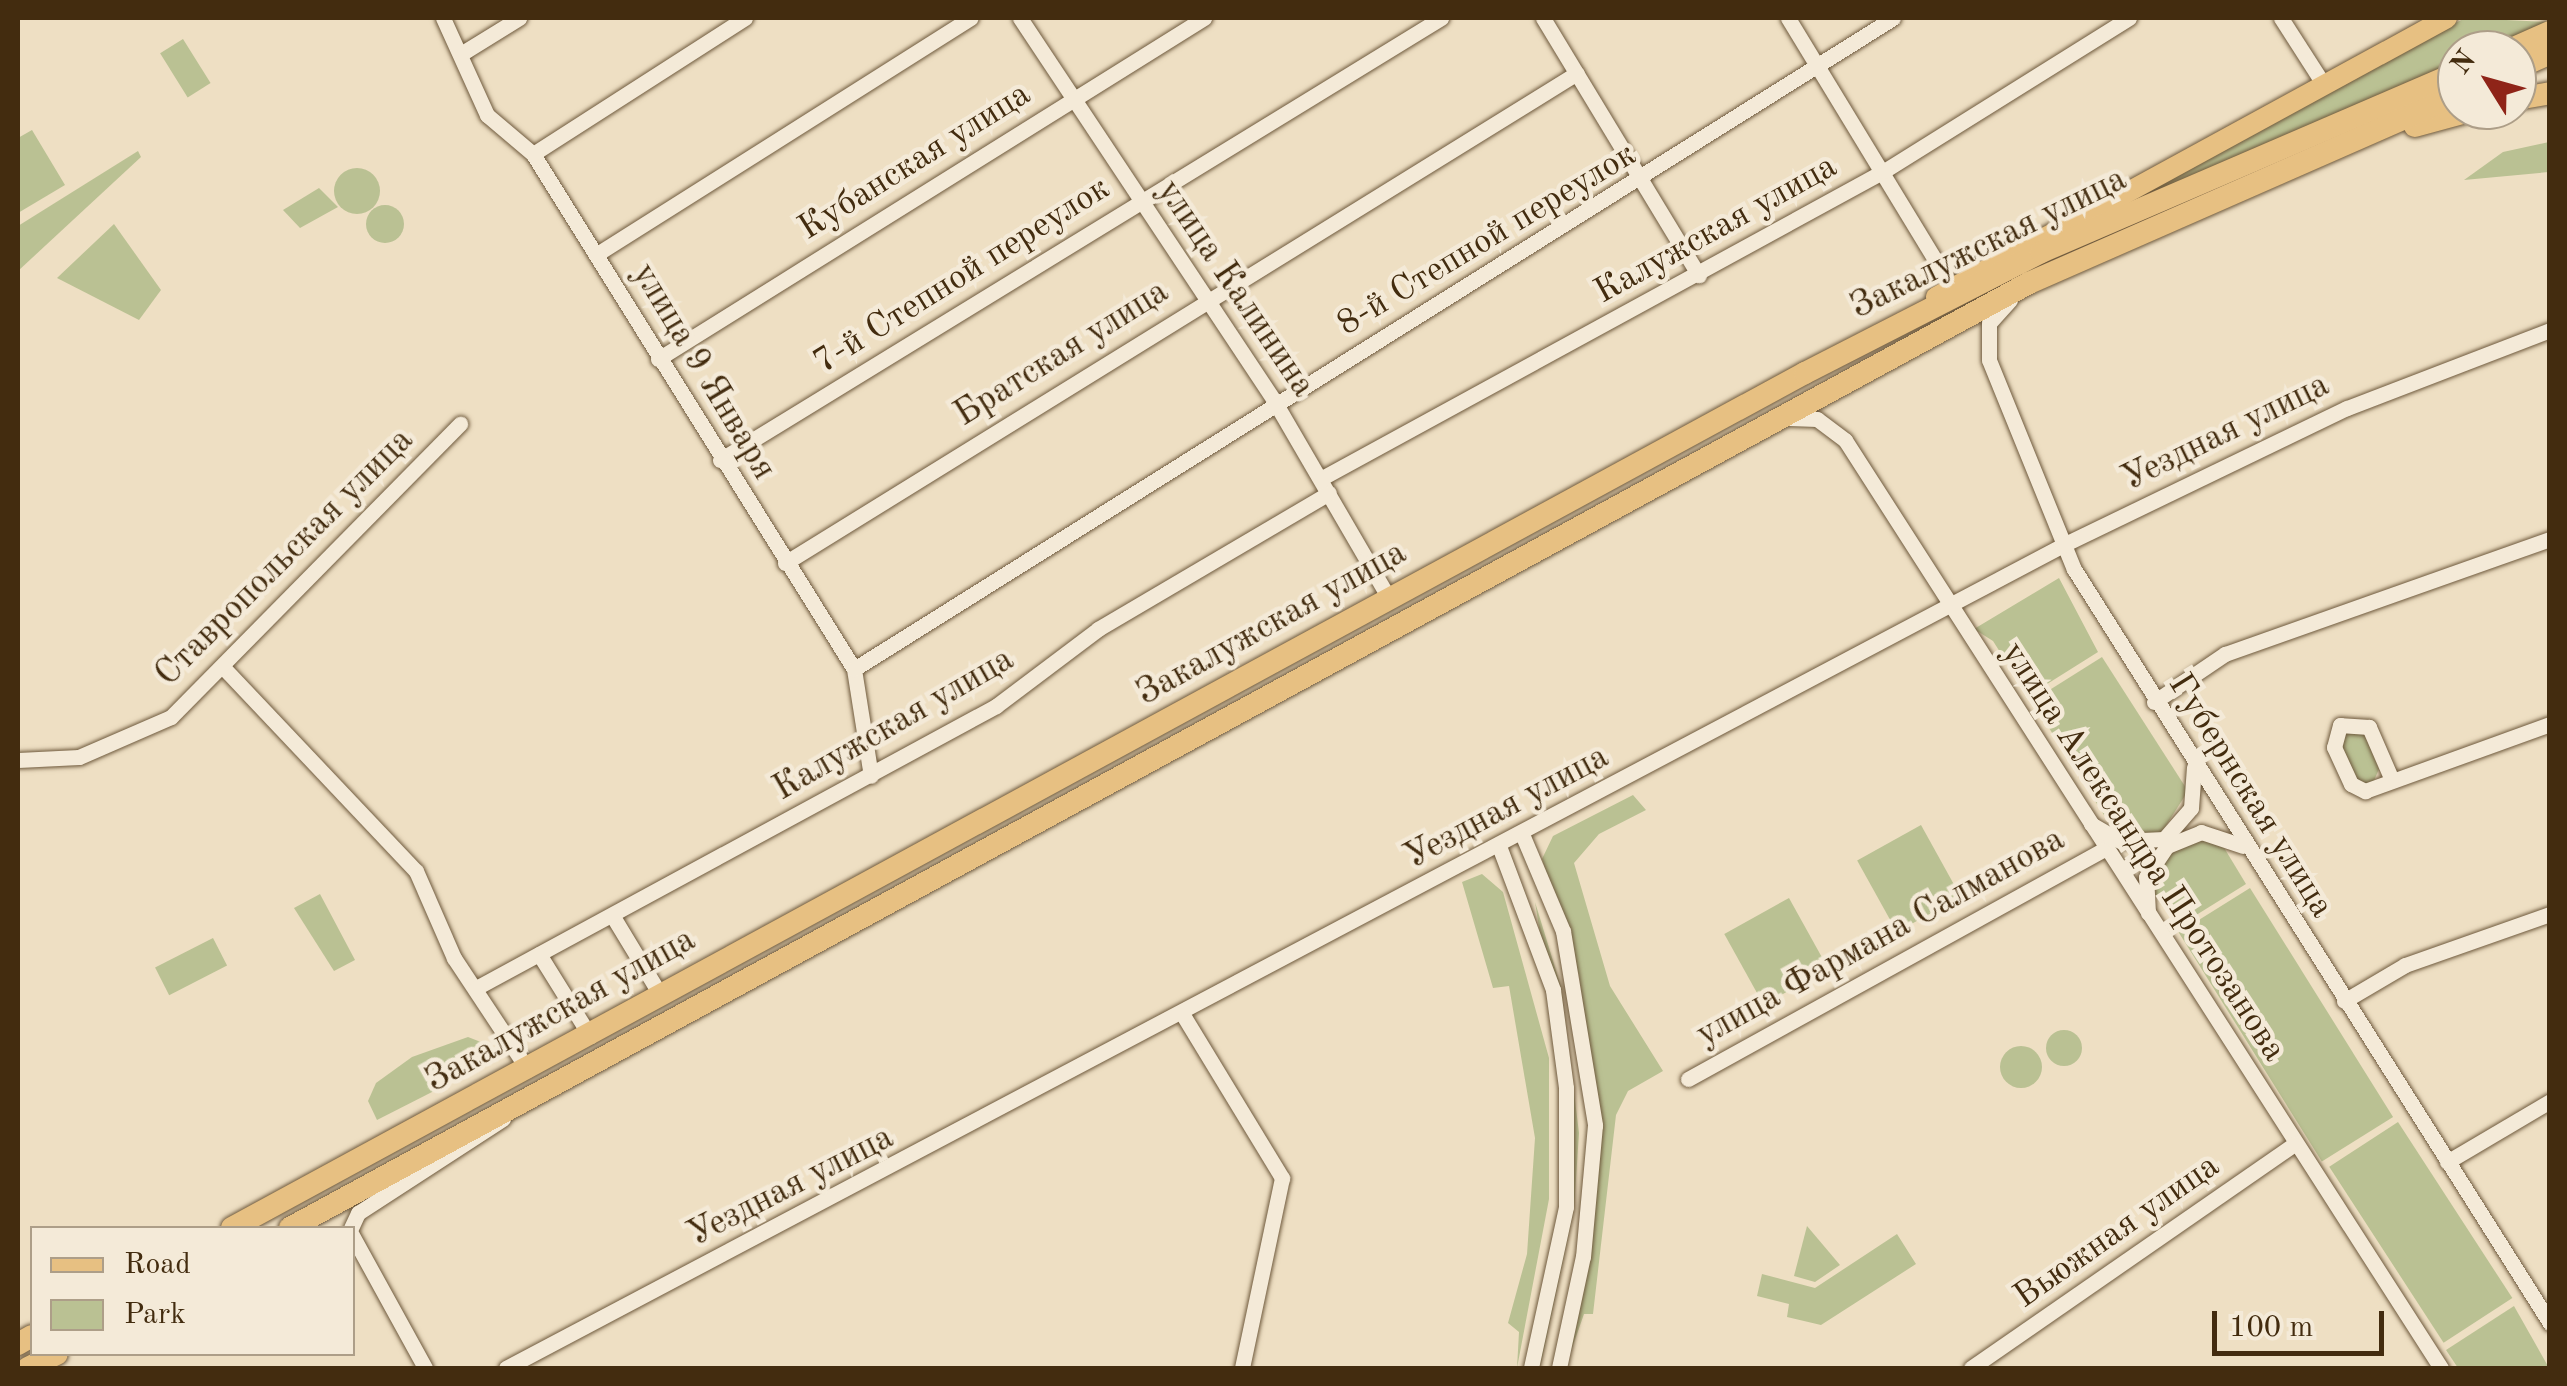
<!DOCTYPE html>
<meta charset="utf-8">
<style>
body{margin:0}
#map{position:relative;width:2567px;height:1386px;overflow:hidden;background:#eedfc3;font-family:"Old Standard TT",serif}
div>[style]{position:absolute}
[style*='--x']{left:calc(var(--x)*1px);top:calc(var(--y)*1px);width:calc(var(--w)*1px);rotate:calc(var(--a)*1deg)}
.green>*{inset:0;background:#bac193;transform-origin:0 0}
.round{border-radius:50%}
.roads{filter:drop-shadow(0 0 2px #6e593c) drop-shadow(0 0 2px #6e593c)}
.minor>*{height:15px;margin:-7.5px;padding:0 7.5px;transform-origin:7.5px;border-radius:7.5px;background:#f4ead8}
.major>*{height:20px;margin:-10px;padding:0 10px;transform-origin:10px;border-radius:10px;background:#e7c082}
.highway>*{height:22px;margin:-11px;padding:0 11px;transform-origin:11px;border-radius:11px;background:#e7c082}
span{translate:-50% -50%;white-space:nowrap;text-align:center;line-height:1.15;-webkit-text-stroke:9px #f4ead8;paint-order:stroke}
.street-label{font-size:35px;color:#432c0f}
.frame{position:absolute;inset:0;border:20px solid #432c0f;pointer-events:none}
.legend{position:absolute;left:30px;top:1226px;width:325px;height:130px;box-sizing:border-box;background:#f4ead8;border:2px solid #ad9e88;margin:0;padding:12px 18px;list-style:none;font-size:30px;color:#432c0f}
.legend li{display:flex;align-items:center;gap:20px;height:50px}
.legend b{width:50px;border:2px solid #ad9e88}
.north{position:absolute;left:2437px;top:30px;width:100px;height:100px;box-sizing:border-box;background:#f4ead8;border:2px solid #ad9e88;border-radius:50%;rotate:307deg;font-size:28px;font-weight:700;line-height:40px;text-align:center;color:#432c0f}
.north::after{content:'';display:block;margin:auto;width:35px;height:45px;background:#8f2418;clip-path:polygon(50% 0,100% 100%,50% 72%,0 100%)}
.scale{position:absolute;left:2212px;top:1311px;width:172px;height:45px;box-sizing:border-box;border:5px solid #432c0f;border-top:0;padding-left:12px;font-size:30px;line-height:35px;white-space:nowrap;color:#432c0f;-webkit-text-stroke:8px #f4ead8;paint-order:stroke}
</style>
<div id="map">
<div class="green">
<i style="clip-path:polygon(2465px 18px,2549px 22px,2487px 50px,2457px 50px,2457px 63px,2021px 252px)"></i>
<i style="left:183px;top:39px;width:52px;height:27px;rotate:58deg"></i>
<i style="clip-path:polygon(32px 130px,65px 185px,18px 213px,18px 138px)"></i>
<i style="clip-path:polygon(2549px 142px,2549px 172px,2464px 180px,2503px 152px)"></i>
<i style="clip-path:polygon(138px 151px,141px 157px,18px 271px,18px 226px)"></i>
<i class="round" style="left:334px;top:168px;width:46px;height:46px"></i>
<i style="clip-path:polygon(319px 188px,338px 207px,300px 228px,283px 210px)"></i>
<i class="round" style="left:366px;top:205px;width:38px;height:38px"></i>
<i style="clip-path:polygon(114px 224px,161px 290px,139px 320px,57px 278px)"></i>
<i style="clip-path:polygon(2059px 578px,2098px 652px,2028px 696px,1993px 641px,1974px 629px)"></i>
<i style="clip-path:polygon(2102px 657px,2188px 791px,2160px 835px,2116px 834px,2032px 701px)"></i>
<i style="clip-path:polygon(2344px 729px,2364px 734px,2379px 769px,2373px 783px,2359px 784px,2339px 746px)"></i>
<i style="clip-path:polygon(1633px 795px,1646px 810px,1599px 834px,1574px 863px,1610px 986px,1663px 1071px,1628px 1091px,1616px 1115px,1593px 1314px,1584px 1314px,1565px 1368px,1601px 1139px,1579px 975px,1542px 859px,1553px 836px)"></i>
<i style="left:1921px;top:825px;width:82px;height:73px;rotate:61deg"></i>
<i style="clip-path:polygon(2198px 838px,2220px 841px,2246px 884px,2177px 927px,2149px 886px,2165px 853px)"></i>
<i style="clip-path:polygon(1482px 874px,1503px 892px,1549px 1058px,1549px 1199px,1517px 1368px,1519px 1332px,1508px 1323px,1527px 1254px,1535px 1138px,1509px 986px,1493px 988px,1462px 882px)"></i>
<i style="left:2250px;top:888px;width:270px;height:84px;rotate:58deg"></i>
<i style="clip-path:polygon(320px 894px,355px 960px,334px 971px,294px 908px)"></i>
<i style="left:1789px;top:898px;width:81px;height:74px;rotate:61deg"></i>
<i style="clip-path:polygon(1535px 902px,1561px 987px,1579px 1133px,1574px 1209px,1540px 1368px,1572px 1134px)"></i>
<i style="left:213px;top:938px;width:31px;height:65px;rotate:63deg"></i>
<i class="round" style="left:2046px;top:1030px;width:36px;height:36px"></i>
<i style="clip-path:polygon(468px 1037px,486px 1044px,493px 1061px,377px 1120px,368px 1101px,376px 1083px,412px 1057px)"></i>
<i class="round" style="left:2000px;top:1046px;width:42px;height:42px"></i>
<i style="left:2398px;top:1122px;width:210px;height:82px;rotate:57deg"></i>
<i style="clip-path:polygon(1807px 1226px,1840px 1265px,1815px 1282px,1794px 1276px)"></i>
<i style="clip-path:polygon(1897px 1234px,1916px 1264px,1821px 1325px,1787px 1317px,1789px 1304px,1757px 1296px,1762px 1274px,1815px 1288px)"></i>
<i style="clip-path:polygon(2514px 1306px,2549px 1368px,2458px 1368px,2446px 1350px)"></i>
</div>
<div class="roads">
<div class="minor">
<i style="--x:443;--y:18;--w:107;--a:65.6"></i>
<i style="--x:487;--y:115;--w:60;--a:40.3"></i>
<i style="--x:533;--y:154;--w:607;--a:58.06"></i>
<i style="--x:854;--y:669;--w:108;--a:81"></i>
<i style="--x:1020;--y:18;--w:463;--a:56.4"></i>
<i style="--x:1276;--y:404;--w:227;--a:59.8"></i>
<i style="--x:1543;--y:18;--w:301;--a:58.8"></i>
<i style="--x:1788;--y:18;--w:314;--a:58.7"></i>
<i style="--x:2281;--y:18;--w:80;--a:57.3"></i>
<i style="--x:464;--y:52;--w:65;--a:-31.7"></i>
<i style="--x:533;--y:154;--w:252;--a:-32.7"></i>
<i style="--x:597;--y:254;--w:442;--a:-32.3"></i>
<i style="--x:2010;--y:300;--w:31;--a:132"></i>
<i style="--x:1989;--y:323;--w:37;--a:90"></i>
<i style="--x:1989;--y:360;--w:226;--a:67.9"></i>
<i style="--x:2074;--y:569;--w:892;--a:57.74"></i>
<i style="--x:658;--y:359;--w:644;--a:-31.99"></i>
<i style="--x:1789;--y:418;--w:28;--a:2"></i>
<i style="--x:1817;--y:419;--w:35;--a:37"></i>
<i style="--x:1845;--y:440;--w:1103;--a:57.29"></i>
<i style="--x:720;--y:460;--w:846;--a:-31.51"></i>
<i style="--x:1322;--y:478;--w:640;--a:-28.65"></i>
<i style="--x:1884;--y:171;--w:289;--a:-32"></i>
<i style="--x:785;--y:563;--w:931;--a:-31.74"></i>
<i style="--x:222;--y:666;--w:282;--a:46.6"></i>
<i style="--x:416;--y:871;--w:95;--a:66.4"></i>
<i style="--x:454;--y:958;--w:134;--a:56.5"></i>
<i style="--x:854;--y:669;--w:1226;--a:-32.07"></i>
<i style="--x:2154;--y:702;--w:86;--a:-34.1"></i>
<i style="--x:2225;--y:654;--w:345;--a:-19.5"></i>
<i style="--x:18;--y:760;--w:61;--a:-2.8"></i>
<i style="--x:79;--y:757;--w:100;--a:-23.5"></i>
<i style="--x:171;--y:717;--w:412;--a:-45.4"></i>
<i style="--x:2392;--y:780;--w:58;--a:-113.5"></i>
<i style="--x:2369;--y:727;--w:29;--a:-176"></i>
<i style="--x:2340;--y:725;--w:23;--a:105"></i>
<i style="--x:2334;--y:747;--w:41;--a:65.3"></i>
<i style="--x:2351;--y:784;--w:16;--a:27"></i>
<i style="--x:2365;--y:791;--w:197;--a:-19.9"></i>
<i style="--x:2091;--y:824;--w:34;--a:30"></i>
<i style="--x:2120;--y:841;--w:44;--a:-2.6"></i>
<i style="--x:2164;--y:839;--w:41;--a:-48.9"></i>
<i style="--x:2191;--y:808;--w:41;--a:-85.8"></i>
<i style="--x:1522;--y:834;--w:105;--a:67.1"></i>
<i style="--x:1563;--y:931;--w:197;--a:80.6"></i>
<i style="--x:1595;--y:1125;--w:132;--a:95.2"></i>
<i style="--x:1583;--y:1256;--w:115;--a:102.1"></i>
<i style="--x:1499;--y:846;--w:154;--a:69.4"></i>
<i style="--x:1553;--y:990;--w:99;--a:82.4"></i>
<i style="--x:1566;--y:1088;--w:119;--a:90"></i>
<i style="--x:1566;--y:1207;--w:165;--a:102.3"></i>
<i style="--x:2148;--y:913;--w:36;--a:-93"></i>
<i style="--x:2146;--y:877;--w:37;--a:-56"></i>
<i style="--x:2167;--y:846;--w:37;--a:-22"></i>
<i style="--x:2201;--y:832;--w:44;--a:18.4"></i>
<i style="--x:612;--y:915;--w:95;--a:58.8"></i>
<i style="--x:539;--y:954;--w:97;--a:58.1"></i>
<i style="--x:476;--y:988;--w:592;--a:-28.47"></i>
<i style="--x:996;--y:706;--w:128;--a:-37"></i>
<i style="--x:1098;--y:629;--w:268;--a:-30.5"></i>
<i style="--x:2344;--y:1001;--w:71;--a:-30.5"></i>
<i style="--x:2405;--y:965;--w:154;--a:-19.4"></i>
<i style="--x:1183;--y:1015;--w:191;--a:58.7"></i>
<i style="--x:1282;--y:1178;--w:194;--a:101.9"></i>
<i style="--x:1688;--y:1079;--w:474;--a:-28.9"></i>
<i style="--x:2447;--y:1162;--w:120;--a:-30.6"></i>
<i style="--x:351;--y:1228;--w:17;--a:-65"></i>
<i style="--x:358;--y:1213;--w:173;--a:-33"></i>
<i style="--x:352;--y:1235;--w:152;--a:61.2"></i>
<i style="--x:506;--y:1368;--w:1761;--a:-27.86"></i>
<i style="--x:2063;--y:545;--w:315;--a:-25.8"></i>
<i style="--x:2347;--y:408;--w:217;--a:-21"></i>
<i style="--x:1971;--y:1368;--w:394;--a:-34.7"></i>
</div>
<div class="major">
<i style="--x:1936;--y:297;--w:582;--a:-28.63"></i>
</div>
<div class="highway">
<i style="--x:2509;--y:50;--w:45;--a:-23.7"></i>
<i style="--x:2517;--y:68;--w:36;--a:-24"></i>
<i style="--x:2517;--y:99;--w:34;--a:-10"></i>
<i style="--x:2415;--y:126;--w:61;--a:-15.2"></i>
<i style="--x:232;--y:1228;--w:1790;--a:-28.53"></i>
<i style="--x:1805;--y:373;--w:265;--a:-27.1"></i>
<i style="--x:2041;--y:252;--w:453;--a:-23.3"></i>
<i style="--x:290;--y:1228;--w:1979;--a:-28.52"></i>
<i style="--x:2029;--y:283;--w:467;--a:-23.7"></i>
<i style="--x:18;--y:1344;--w:16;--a:-30"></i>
<i style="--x:28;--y:1368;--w:32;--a:-26"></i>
</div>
</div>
<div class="street-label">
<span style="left:915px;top:162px;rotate:-32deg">Кубанская улица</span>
<span style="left:1716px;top:230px;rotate:-29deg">Калужская улица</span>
<span style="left:1487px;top:240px;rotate:-31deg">8-й Степной переулок</span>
<span style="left:1989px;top:244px;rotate:-26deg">Закалужская улица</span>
<span style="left:962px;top:276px;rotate:-32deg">7-й Степной переулок</span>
<span style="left:1235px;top:289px;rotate:56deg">улица Калинина</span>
<span style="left:1062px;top:354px;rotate:-32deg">Братская улица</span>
<span style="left:703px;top:372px;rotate:59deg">улица 9 Января</span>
<span style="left:2226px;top:433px;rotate:-26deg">Уездная улица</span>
<span style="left:285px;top:558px;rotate:-45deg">Ставропольская улица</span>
<span style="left:1272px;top:624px;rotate:-29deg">Закалужская улица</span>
<span style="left:894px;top:725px;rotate:-30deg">Калужская улица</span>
<span style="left:2250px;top:796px;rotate:58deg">Губернская улица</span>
<span style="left:1507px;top:808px;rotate:-28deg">Уездная улица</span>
<span style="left:2143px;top:852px;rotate:57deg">улица Александра Протозанова</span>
<span style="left:1881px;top:938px;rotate:-29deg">улица Фармана Салманова</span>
<span style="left:561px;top:1011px;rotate:-29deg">Закалужская улица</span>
<span style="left:791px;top:1187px;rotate:-27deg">Уездная улица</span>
<span style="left:2117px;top:1232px;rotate:-35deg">Вьюжная улица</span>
</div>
<div class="frame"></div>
<ul class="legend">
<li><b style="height:12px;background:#e7c082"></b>Road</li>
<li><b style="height:28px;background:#bac193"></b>Park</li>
</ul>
<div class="north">N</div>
<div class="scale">100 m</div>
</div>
